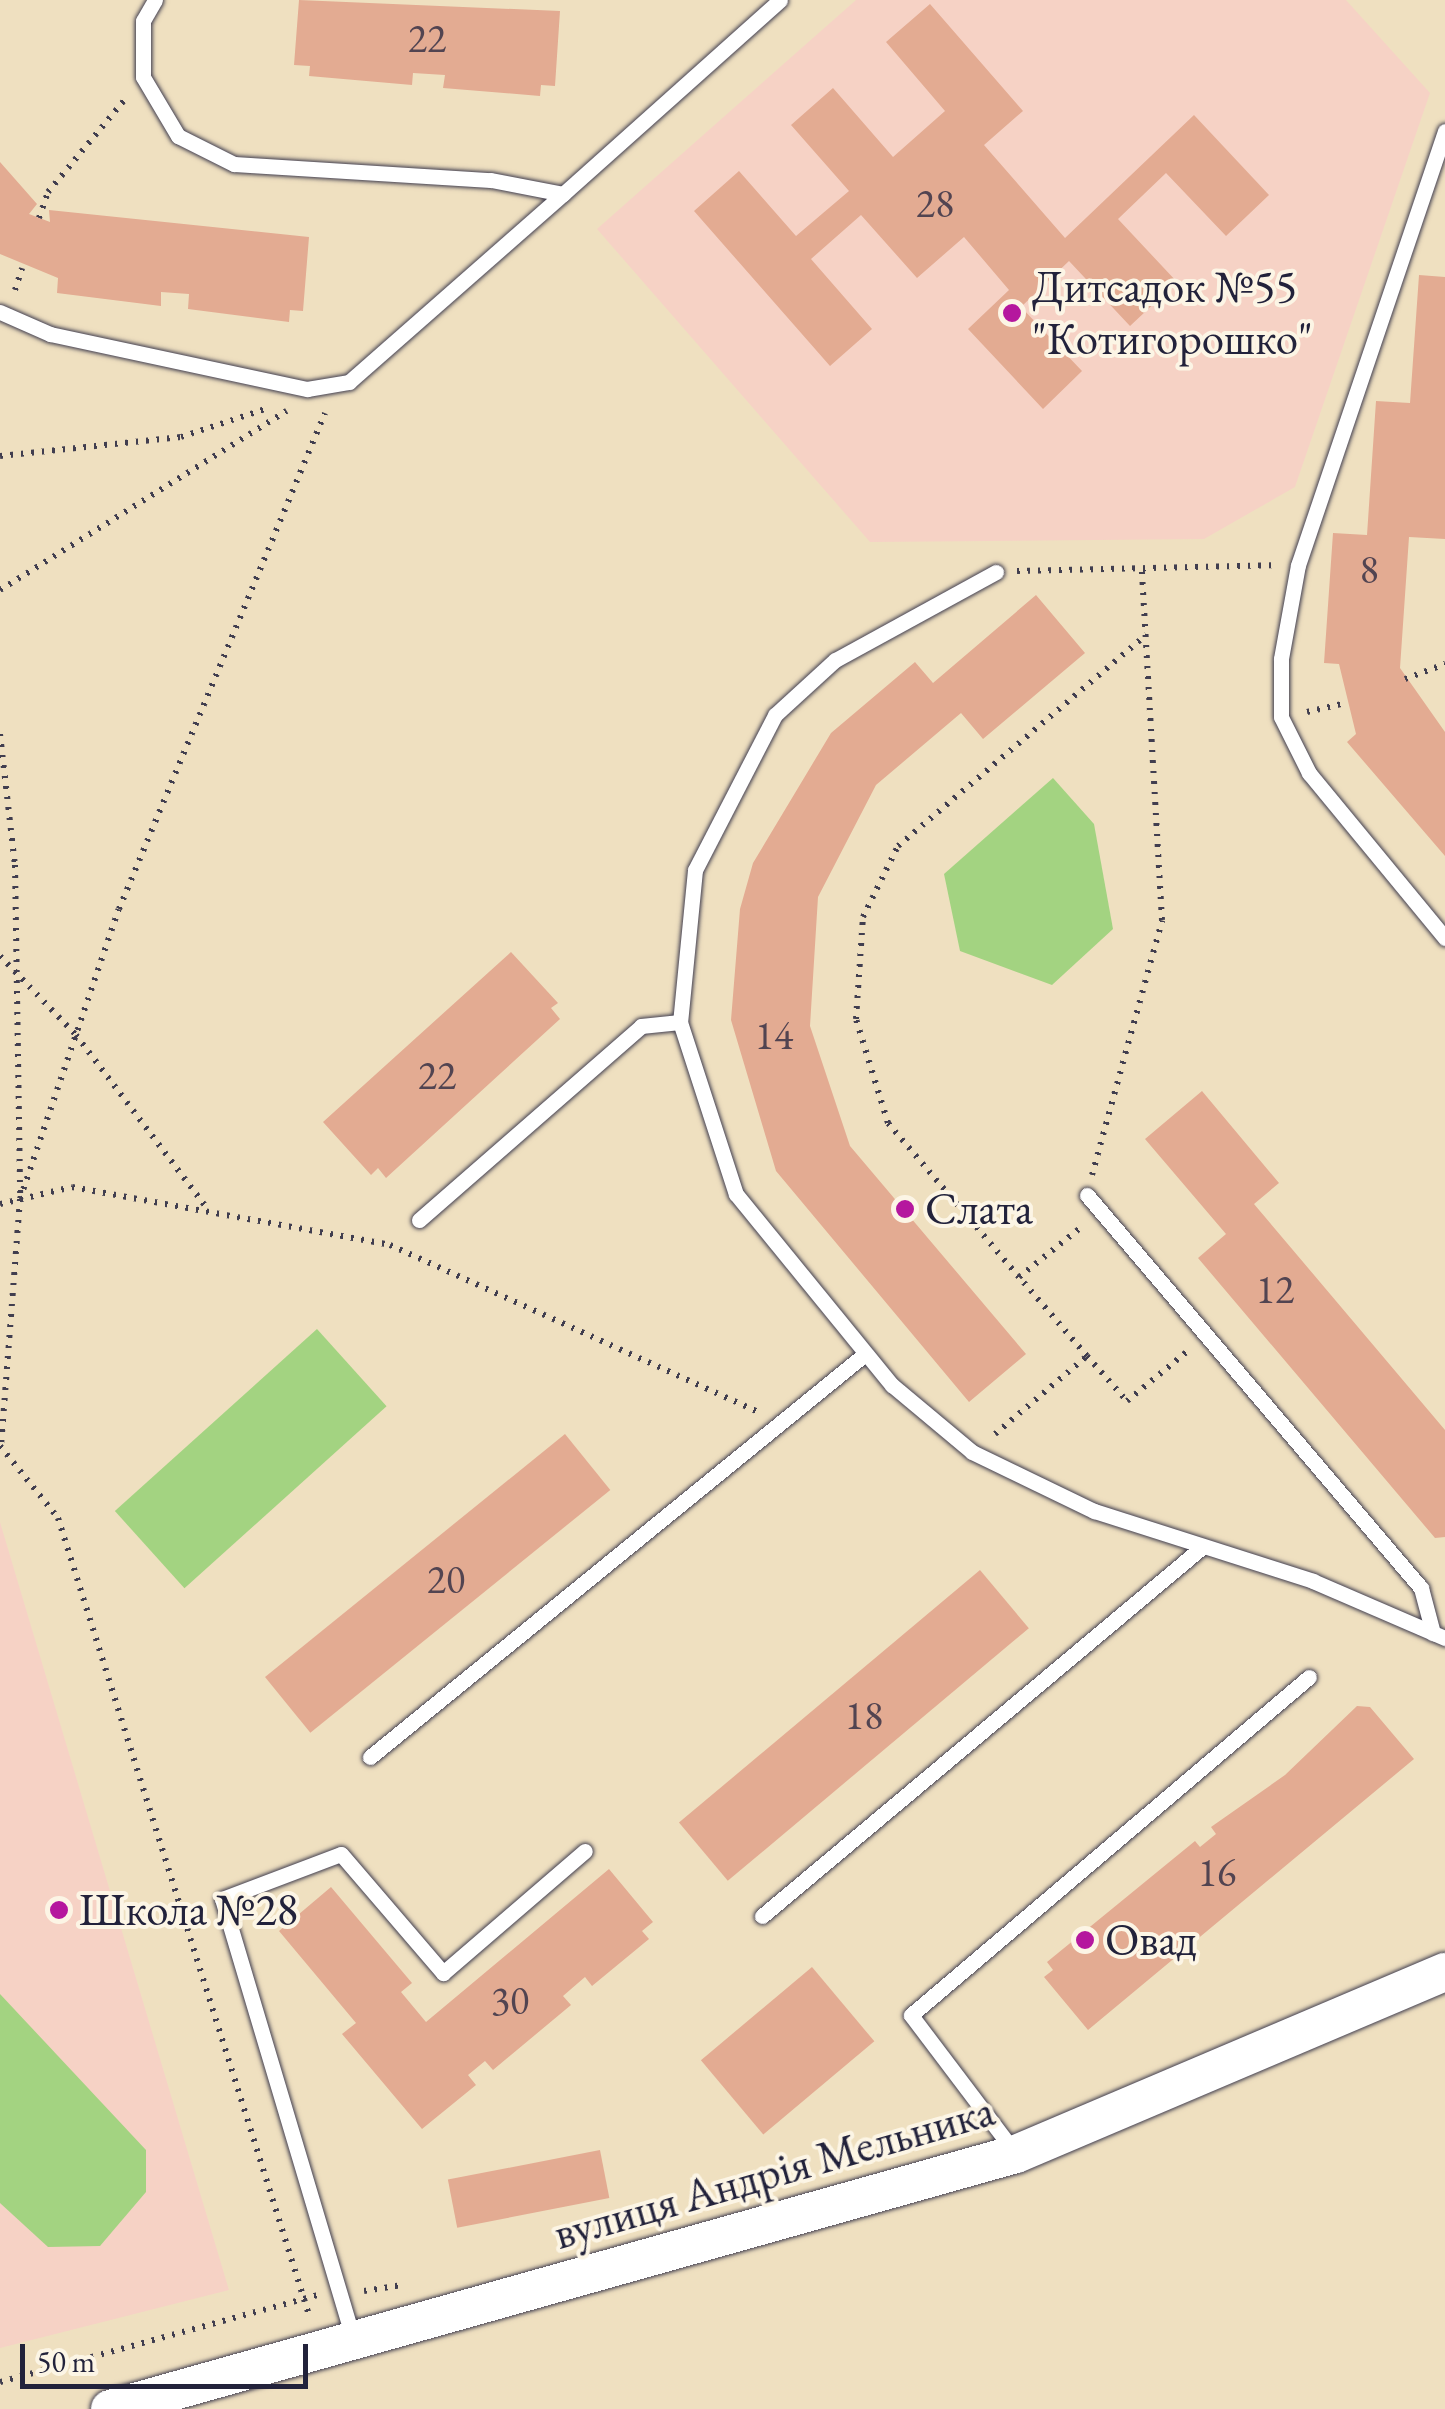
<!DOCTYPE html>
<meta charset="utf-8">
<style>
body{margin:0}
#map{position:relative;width:1445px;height:2409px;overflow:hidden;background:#efe0c0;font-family:"EB Garamond",serif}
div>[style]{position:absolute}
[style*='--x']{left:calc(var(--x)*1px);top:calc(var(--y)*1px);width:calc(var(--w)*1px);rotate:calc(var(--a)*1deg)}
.built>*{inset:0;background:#f6d2c5}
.green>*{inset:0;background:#a3d381;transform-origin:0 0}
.building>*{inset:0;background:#e3ab92;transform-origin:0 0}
.path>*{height:6px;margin-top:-3px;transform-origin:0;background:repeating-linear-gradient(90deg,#413e4f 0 2.5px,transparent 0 10.5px)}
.roads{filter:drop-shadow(0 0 2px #413e4f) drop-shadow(0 0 2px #413e4f)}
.service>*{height:15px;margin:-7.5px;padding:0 7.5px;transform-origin:7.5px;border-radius:7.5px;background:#fff}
.tertiary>*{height:38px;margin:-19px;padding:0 19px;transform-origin:19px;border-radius:19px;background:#fff}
.dots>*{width:28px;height:28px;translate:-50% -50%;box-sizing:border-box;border:5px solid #fcf5e5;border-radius:50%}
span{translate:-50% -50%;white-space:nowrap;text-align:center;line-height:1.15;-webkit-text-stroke:8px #fcf5e5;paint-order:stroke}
.number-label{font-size:40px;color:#524451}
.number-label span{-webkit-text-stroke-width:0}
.poi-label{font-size:45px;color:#22223b}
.left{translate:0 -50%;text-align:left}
.street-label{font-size:45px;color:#22223b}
.scale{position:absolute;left:20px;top:2344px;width:288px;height:45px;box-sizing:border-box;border:5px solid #22223b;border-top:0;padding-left:12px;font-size:30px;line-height:35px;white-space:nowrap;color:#22223b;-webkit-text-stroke:8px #fcf5e5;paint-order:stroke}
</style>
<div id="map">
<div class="built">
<i style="clip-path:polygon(856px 0,1346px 0,1430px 93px,1295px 487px,1204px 539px,870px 542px,597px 229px)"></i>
<i style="clip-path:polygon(0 1522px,229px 2290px,0 2348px)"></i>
</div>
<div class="green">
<i style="clip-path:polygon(1053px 778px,1094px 824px,1113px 929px,1052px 985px,960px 951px,944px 874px)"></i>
<i style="left:317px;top:1329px;width:104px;height:272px;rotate:48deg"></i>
<i style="clip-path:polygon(0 1994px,146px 2150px,146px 2192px,100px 2246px,48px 2247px,0 2203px)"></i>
</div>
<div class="building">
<i style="clip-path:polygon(299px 0,560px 11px,555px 86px,541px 85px,540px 96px,443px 88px,445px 75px,413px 73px,412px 85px,309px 76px,310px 66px,294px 65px)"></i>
<i style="clip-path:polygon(930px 4px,1023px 111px,984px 145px,1065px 238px,1194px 115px,1269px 195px,1226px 236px,1166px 173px,1118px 219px,1177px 282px,1130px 326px,1069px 261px,1021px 307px,1082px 371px,1043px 409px,968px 329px,1009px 290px,964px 237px,917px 278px,861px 215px,811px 259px,872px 329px,830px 366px,694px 211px,739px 171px,796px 236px,849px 191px,791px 125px,833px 88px,893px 157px,945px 111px,886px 42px)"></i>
<i style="clip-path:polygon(0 162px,37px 204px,29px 214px,50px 222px,49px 210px,309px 237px,303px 311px,290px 310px,289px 322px,188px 309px,189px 294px,161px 292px,161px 306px,57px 293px,58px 278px,0 254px)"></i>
<i style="clip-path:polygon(1419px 275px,1445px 277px,1445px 539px,1409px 537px,1400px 668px,1445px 732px,1445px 856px,1347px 742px,1356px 734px,1339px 664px,1324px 663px,1333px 533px,1367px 535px,1376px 401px,1410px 403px)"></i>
<i style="clip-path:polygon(1036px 595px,1085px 653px,983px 739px,961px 713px,876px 785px,818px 897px,810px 1026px,850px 1146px,1026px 1354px,969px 1402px,776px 1171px,731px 1020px,740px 909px,753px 863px,831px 733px,915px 662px,933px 683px)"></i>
<i style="clip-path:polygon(511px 952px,558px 1003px,551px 1008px,560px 1019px,386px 1178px,378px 1168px,371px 1175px,323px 1122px)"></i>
<i style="clip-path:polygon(1202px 1091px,1279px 1183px,1254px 1204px,1445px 1430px,1445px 1537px,1435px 1538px,1198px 1258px,1226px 1234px,1145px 1139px)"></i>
<i style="left:565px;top:1434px;width:72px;height:386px;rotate:51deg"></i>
<i style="left:980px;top:1570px;width:76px;height:393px;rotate:50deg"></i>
<i style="clip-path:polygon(1357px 1706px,1370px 1707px,1414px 1759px,1088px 2030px,1044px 1977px,1053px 1970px,1047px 1962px,1195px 1841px,1200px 1847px,1216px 1834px,1211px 1827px,1285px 1775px)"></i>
<i style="clip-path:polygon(609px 1869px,653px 1922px,642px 1931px,649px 1939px,592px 1986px,585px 1977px,563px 1996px,571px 2005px,493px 2070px,485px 2061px,468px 2075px,476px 2085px,422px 2129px,342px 2034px,356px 2023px,279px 1931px,331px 1887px,412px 1983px,401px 1992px,426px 2022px)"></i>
<i style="left:812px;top:1967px;width:97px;height:145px;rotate:50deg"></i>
<i style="left:600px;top:2150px;width:49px;height:155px;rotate:79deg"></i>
</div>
<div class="path">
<i style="--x:39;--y:218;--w:28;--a:-71"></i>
<i style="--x:48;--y:192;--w:122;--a:-50.3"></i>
<i style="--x:15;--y:290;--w:23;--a:-72"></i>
<i style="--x:0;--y:456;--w:182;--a:-6"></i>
<i style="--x:181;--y:437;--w:92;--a:-18.4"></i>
<i style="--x:1017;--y:571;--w:258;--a:-1.3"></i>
<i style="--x:0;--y:590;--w:338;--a:-32"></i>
<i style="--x:1405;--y:679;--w:43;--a:-20.6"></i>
<i style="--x:1307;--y:712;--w:37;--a:-13"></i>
<i style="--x:0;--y:734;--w:132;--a:83.5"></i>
<i style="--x:15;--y:865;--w:334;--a:89.1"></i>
<i style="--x:20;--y:1199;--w:249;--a:94.4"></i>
<i style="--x:0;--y:956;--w:110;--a:46.1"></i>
<i style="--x:76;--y:1035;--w:217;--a:52.9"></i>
<i style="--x:1092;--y:1175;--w:264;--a:-74.6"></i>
<i style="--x:1162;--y:920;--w:352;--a:-93.3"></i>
<i style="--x:20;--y:1199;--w:306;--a:-71.2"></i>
<i style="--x:119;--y:909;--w:537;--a:-67.45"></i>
<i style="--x:0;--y:1204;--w:74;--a:-13.3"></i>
<i style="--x:72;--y:1187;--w:323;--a:10.3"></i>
<i style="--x:390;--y:1245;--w:402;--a:24.4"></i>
<i style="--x:1019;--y:1277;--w:202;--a:-130.4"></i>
<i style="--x:888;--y:1123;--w:109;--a:-107.1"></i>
<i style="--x:856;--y:1019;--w:102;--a:-86.1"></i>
<i style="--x:863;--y:917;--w:79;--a:-63.8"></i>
<i style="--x:898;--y:846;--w:326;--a:-40.4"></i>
<i style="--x:1087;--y:1356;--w:60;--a:48.4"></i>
<i style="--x:1127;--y:1401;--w:82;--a:-39.5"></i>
<i style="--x:995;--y:1434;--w:121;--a:-40.3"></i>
<i style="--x:1087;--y:1356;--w:104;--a:-130.7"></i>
<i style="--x:1019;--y:1277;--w:83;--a:-38.7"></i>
<i style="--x:0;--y:1446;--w:92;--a:51.1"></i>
<i style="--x:58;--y:1518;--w:839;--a:72.52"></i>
<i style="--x:364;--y:2291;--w:37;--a:-9"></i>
<i style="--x:0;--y:2382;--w:329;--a:-15.3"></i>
</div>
<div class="roads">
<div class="service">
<i style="--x:155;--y:0;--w:24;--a:120"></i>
<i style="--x:143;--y:21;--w:56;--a:90"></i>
<i style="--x:143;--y:77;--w:69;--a:59.3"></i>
<i style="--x:178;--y:136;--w:63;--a:26.6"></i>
<i style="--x:234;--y:164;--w:257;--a:3.6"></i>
<i style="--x:491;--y:180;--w:73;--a:11"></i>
<i style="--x:563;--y:194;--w:291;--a:-41.8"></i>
<i style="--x:1445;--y:131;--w:458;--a:108.7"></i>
<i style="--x:1298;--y:565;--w:96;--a:100.3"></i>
<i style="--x:1281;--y:659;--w:58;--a:90"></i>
<i style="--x:1281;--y:717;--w:63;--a:63.4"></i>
<i style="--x:1309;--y:773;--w:214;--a:50.5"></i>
<i style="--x:0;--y:312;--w:55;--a:23.7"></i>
<i style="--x:50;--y:334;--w:263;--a:12.1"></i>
<i style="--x:307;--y:389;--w:43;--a:-9.5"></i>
<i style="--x:349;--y:382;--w:285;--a:-41.3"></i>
<i style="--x:996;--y:572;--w:183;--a:151.3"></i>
<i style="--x:835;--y:660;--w:81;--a:137.5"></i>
<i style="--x:775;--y:715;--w:174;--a:117.3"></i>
<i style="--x:695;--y:870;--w:153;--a:95.6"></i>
<i style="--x:680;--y:1022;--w:181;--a:72"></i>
<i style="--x:736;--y:1194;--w:247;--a:50.8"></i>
<i style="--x:892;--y:1385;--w:104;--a:39.9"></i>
<i style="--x:972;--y:1452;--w:136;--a:25.8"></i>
<i style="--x:1094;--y:1511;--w:230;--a:17.7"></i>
<i style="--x:1313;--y:1581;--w:144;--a:23.4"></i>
<i style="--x:1087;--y:1195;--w:516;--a:49.64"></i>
<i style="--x:1421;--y:1588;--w:47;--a:75.1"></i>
<i style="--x:419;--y:1220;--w:295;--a:-41.1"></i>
<i style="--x:641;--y:1026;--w:39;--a:-6"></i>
<i style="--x:370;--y:1757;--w:638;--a:-39.15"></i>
<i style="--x:762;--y:1916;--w:573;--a:-39.97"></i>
<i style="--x:1016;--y:2154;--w:174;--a:-127.1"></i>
<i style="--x:911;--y:2015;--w:522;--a:-40.34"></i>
<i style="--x:353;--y:2338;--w:458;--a:-106.6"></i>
<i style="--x:222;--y:1899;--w:127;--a:-20.7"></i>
<i style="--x:341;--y:1854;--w:157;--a:49.4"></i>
<i style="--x:443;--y:1973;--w:187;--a:-40.7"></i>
</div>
<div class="tertiary">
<i style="--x:110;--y:2409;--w:941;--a:-15.72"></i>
<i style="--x:1016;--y:2154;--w:466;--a:-23"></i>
</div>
</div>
<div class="dots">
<i style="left:1012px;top:313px;background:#b5179e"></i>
<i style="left:905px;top:1209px;background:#b5179e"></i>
<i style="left:59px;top:1910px;background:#b5179e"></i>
<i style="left:1085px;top:1940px;background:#b5179e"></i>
</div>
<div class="number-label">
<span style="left:427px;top:38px">22</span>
<span style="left:935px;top:203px">28</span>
<span style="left:1369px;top:569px">8</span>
<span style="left:774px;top:1035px">14</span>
<span style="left:437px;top:1075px">22</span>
<span style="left:1275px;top:1289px">12</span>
<span style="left:446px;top:1579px">20</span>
<span style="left:864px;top:1715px">18</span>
<span style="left:1217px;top:1872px">16</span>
<span style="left:510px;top:2000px">30</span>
</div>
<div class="poi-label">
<span class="left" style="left:1032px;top:313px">Дитсадок №55<br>"Котигорошко"</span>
<span class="left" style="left:925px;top:1209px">Слата</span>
<span class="left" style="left:79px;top:1910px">Школа №28</span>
<span class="left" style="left:1105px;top:1940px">Овад</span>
</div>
<div class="street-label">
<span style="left:774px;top:2172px;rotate:-16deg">вулиця Андрія Мельника</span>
</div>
<div class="scale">50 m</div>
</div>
